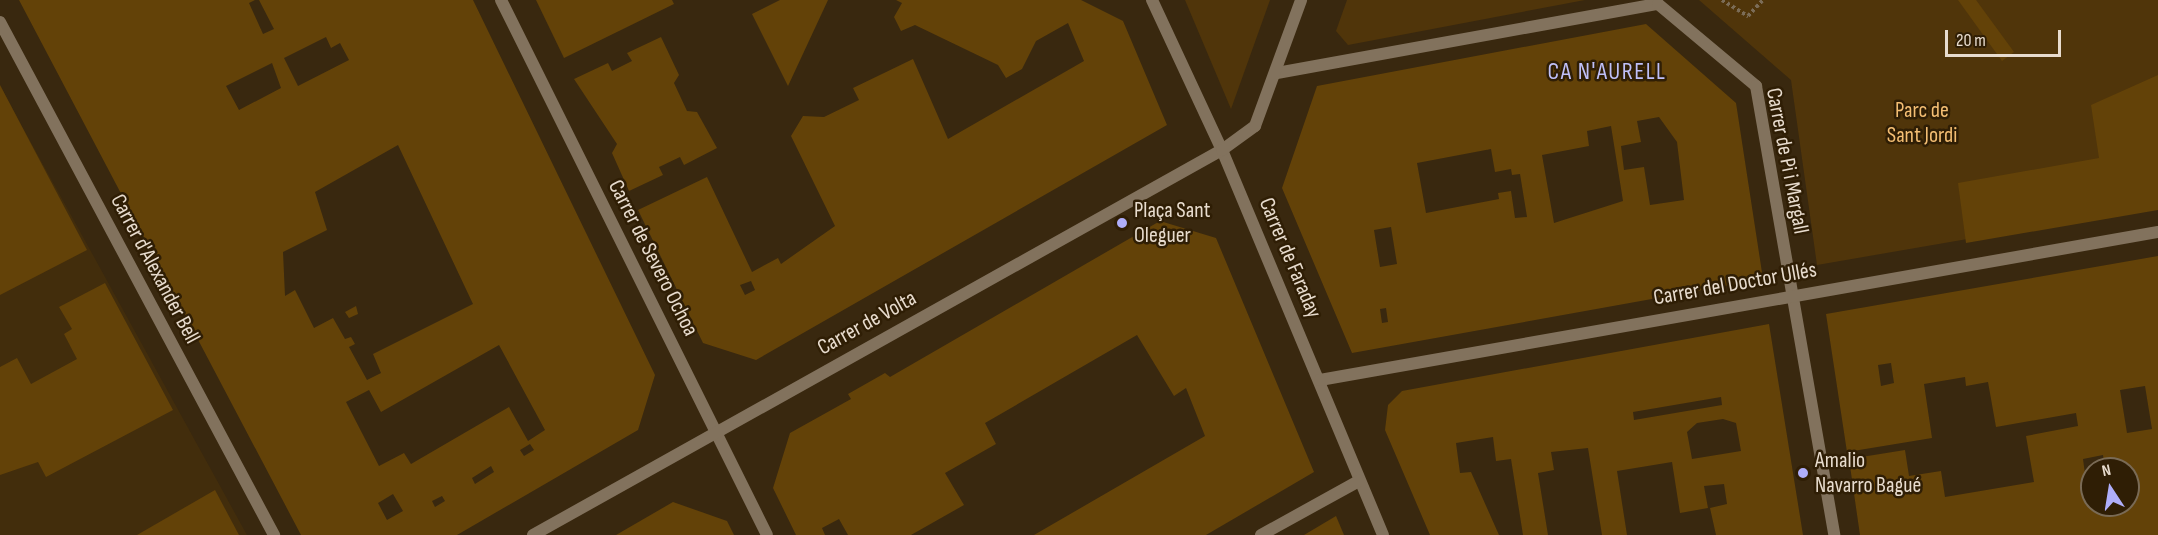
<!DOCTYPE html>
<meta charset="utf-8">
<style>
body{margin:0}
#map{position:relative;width:2158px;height:535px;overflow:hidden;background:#39280f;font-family:"Sofia Sans Condensed",sans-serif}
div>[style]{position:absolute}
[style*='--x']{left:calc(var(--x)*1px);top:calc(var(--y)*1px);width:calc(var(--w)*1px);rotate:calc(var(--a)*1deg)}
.built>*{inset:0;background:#422d0c}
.green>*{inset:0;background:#50350a}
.building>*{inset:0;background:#634208}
.path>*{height:4px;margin-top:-2px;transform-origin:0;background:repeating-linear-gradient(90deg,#7b6c57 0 3px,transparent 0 6px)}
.street>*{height:12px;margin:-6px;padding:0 6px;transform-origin:6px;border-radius:6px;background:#82725d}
.dots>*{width:16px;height:16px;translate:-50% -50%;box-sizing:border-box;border:3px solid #2f1e05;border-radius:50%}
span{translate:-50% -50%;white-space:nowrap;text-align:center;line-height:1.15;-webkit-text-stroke:5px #2f1e05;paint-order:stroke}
.park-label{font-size:22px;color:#f4be73}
.street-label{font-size:22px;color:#e8dcce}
.poi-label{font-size:22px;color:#e8dcce}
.left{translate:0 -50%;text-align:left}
.neighbourhood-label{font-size:24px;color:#bfbff8;letter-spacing:1.5px}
.north{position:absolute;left:2080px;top:457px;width:60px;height:60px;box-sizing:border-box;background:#2f1e05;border:2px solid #796a55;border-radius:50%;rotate:348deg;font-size:16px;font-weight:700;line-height:24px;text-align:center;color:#e8dcce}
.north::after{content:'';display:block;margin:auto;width:21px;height:27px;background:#afaefa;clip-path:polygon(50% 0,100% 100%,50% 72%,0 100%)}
.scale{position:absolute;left:1945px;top:30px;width:116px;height:27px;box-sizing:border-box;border:3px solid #e8dcce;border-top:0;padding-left:8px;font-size:18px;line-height:21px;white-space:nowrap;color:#e8dcce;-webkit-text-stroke:4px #2f1e05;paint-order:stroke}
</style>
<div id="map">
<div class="built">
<i style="clip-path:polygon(0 85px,23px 128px,247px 535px,0 535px)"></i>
</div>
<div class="green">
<i style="clip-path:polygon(1185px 0,1270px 0,1231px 109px)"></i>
<i style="clip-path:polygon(1347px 0,1585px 0,1348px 45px,1336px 31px)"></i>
<i style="clip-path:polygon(1699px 0,2158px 0,2158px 206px,1817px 265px,1791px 80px)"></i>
</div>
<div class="building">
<i style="clip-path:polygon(evenodd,19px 0,255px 0,249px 3px,263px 34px,274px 29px,259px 0,473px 0,655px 375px,638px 430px,457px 535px,301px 535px,19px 0,326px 37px,331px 48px,340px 43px,349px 60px,298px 86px,284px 58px,326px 37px,19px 0,272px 63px,281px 88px,239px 110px,226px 86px,272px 63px,19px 0,398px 145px,473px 304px,373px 354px,381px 373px,367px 380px,349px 347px,355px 344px,351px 337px,345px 339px,333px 318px,314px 328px,295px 290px,285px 296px,283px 252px,327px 230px,315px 192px,398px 145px,19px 0,499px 345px,545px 430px,528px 441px,509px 407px,411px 464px,404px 453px,379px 466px,346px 402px,369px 390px,381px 412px,499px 345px,19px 0,530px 444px,534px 450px,524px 456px,520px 450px,530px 444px,19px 0,491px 466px,494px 472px,475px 484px,472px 478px,491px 466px,19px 0,393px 494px,403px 511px,387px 520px,378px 503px,393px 494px,19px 0,442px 496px,445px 501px,435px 507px,432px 501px,442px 496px)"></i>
<i style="clip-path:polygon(536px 0,672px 0,674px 4px,564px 58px)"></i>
<i style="clip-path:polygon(780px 0,828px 0,788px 86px,752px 14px)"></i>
<i style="clip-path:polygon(evenodd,896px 0,1081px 0,1123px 21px,1167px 125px,756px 360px,703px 343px,638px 210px,707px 177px,752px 272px,778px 258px,781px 264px,835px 226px,791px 136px,803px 116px,824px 117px,859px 100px,853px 88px,913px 59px,948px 139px,1084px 61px,1068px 23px,1036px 41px,1022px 69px,1006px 78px,998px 65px,915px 25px,901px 31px,894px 17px,902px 3px,896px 0,751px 281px,755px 290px,745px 295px,740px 285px,751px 281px)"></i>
<i style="clip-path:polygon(1958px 0,1976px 0,2014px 52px,2002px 61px)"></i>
<i style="clip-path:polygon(evenodd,1646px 24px,1736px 103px,1763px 279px,1352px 353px,1282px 188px,1317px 86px,1646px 24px,1659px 117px,1677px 142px,1684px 200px,1650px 205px,1644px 167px,1624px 170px,1621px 146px,1641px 142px,1637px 121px,1659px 117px,1646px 24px,1611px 126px,1623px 201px,1554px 223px,1542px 155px,1589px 146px,1587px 131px,1611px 126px,1646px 24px,1491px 149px,1495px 172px,1511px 169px,1512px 175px,1520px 174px,1527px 217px,1515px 218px,1511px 191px,1498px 193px,1499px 199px,1426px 213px,1417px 163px,1491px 149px,1646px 24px,1391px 227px,1397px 264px,1380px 267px,1374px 230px,1391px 227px,1646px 24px,1386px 308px,1388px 322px,1382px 323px,1380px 309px,1386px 308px)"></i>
<i style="clip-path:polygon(661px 37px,679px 75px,674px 83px,687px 111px,697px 112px,717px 148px,684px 165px,680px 157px,659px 167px,663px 175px,629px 191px,612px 153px,617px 144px,574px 79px,608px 63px,612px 71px,632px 61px,627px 53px)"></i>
<i style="clip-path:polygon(2158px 75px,2158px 210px,1966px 243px,1958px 183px,2099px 158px,2091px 105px)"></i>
<i style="clip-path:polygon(0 85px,87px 250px,0 295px)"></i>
<i style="clip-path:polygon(1160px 221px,1216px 238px,1314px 472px,1206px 535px,1034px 535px,1205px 436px,1186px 388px,1174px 396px,1137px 335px,985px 423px,996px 444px,945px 473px,964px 505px,911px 535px,848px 535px,839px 519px,822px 528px,825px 535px,796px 535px,773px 488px,790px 433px,851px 399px,848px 394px,885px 373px,890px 377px)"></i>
<i style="clip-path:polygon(evenodd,2158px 256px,2158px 535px,1860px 535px,1849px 459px,1905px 450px,1909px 476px,1941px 471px,1945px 497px,2034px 482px,2026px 436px,2078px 426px,2076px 413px,1996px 427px,1988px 382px,1966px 386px,1965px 377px,1924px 384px,1932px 438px,1847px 452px,1826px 314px,2158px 256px,1891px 363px,1894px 383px,1881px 386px,1878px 365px,1891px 363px,2158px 256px,2145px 386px,2152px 429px,2127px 433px,2120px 390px,2145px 386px,2158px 256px,2103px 455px,2105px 469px,2128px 469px,2128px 505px,2092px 505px,2092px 472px,2085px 474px,2083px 459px,2103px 455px)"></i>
<i style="clip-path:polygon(105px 283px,173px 410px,46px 477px,38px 462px,0 475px,0 367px,17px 358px,31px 384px,77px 359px,64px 334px,72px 329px,59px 307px)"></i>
<i style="clip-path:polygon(356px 306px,358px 314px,349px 318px,345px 312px)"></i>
<i style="clip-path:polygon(evenodd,1769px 324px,1803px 535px,1716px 535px,1710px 508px,1727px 504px,1724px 484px,1704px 486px,1708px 508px,1680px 513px,1672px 462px,1617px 471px,1627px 535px,1602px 535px,1588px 448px,1551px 452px,1554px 470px,1538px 473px,1548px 535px,1523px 535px,1511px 459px,1496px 461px,1493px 437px,1456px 443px,1460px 473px,1471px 472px,1499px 535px,1430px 535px,1385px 430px,1388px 405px,1402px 391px,1769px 324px,1721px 397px,1722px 405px,1634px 420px,1633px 412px,1721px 397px,1769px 324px,1723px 419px,1736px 423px,1741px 451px,1692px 459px,1687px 432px,1697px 423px,1723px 419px)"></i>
<i style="clip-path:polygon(215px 490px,239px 535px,137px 535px)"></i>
<i style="clip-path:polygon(673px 502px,727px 521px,734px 535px,616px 535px)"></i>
<i style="clip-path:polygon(1336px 516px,1344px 535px,1304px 535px)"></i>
</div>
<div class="path">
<i style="--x:1722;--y:0;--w:31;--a:32"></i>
<i style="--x:1748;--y:16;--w:22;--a:-47"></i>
</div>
<div class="street">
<i style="--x:501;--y:0;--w:597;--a:63.56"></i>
<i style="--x:1152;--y:0;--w:166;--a:65"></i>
<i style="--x:1222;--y:150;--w:417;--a:67.3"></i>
<i style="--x:0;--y:22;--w:582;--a:61.89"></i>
<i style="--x:1277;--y:73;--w:387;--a:-10.3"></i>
<i style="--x:1658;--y:4;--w:128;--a:39.9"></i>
<i style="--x:1756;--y:86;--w:456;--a:80.1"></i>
<i style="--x:1320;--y:380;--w:851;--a:-10.02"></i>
<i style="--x:533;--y:535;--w:789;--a:-29.2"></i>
<i style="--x:1222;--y:150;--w:41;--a:-36"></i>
<i style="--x:1255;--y:126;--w:134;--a:-69.9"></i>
<i style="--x:1261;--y:535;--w:112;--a:-28.9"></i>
</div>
<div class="dots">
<i style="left:1122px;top:223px;background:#afaefa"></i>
<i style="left:1803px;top:473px;background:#afaefa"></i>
</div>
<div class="park-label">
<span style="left:1922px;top:123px">Parc de<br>Sant Jordi</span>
</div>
<div class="street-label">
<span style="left:1787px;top:161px;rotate:79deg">Carrer de Pi i Margall</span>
<span style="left:653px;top:258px;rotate:63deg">Carrer de Severo Ochoa</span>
<span style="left:1290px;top:258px;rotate:67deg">Carrer de Faraday</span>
<span style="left:155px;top:269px;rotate:62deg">Carrer d'Alexander Bell</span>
<span style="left:1735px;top:284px;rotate:-10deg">Carrer del Doctor Ullés</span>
<span style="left:867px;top:323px;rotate:-29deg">Carrer de Volta</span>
</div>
<div class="poi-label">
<span class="left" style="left:1134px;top:223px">Plaça Sant<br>Oleguer</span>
<span class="left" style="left:1815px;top:473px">Amalio<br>Navarro Bagué</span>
</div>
<div class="neighbourhood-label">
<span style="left:1607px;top:72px">CA N'AURELL</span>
</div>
<div class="north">N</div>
<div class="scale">20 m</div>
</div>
